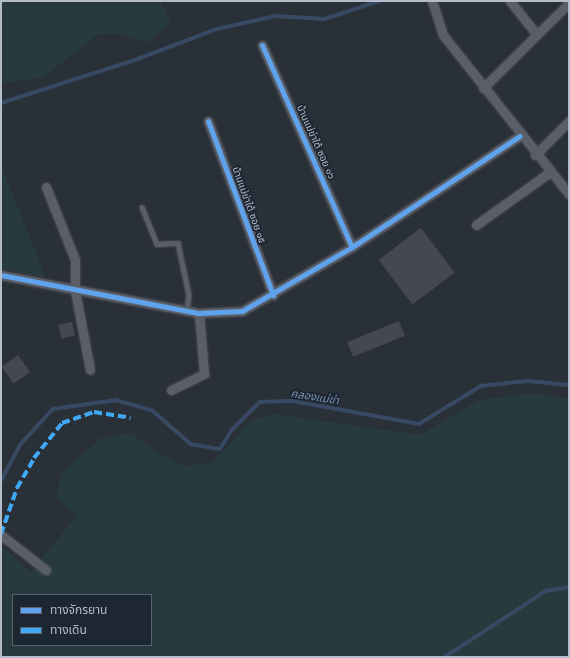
<!DOCTYPE html>
<meta charset="utf-8">
<style>
body{margin:0}
#map{position:relative;width:570px;height:658px;overflow:hidden;background:#2a3038;font-family:Arial,"Noto Sans Thai",sans-serif}
div>[style]{position:absolute}
[style*='--x']{left:calc(var(--x)*1px);top:calc(var(--y)*1px);width:calc(var(--w)*1px);rotate:calc(var(--a)*1deg)}
.green>*{inset:0;background:#273a3e}
.stream>*{height:3.5px;margin:-1.75px;padding:0 1.75px;transform-origin:1.75px;border-radius:1.75px;background:#384963}
.building>*{inset:0;background:#444950;transform-origin:0 0}
.roads{filter:drop-shadow(0 0 1px #484c53) drop-shadow(0 0 1px #484c53)}
.lane>*{height:4.5px;margin:-2.25px;padding:0 2.25px;transform-origin:2.25px;border-radius:2.25px;background:#5a5e66}
.street>*{height:9px;margin:-4.5px;padding:0 4.5px;transform-origin:4.5px;border-radius:4.5px;background:#5a5e66}
.quiet>*{height:4px;margin-top:-2px;transform-origin:0;background:repeating-linear-gradient(90deg,#3fa9f5 0 8px,transparent 0 12px)}
.cycleway>*{height:5px;margin:-2.5px;padding:0 2.5px;transform-origin:2.5px;border-radius:2.5px;background:#60a3ed}
span{translate:-50% -50%;white-space:nowrap;text-align:center;line-height:1.15;-webkit-text-stroke:3.5px #1d2633;paint-order:stroke}
.street-label{font-size:10px;color:#b4bcc9}
.water-label{font-size:11px;color:#7c92b1;font-style:italic}
.frame{position:absolute;inset:0;border:2px solid #b4bcc9;pointer-events:none}
.legend{position:absolute;left:12px;top:594px;width:140px;height:52px;box-sizing:border-box;background:#1d2633;border:1px solid #59626f;margin:0;padding:5px 7px;list-style:none;font-size:12px;color:#b4bcc9}
.legend li{display:flex;align-items:center;gap:8px;height:20px}
.legend b{width:20px;border:1px solid #59626f}
</style>
<div id="map">
<div class="green">
<i style="clip-path:polygon(1px 1px,160px 1px,171px 23px,148px 42px,119px 34px,99px 34px,44px 77px,1px 84px)"></i>
<i style="clip-path:polygon(1px 165px,14px 198px,46px 278px,1px 268px)"></i>
<i style="clip-path:polygon(evenodd,530px 393px,569px 399px,569px 657px,1px 657px,1px 545px,31px 572px,77px 515px,56px 498px,61px 474px,101px 438px,131px 433px,156px 451px,183px 466px,212px 463px,252px 420px,273px 414px,420px 435px,479px 400px,530px 393px,13px 595px,151px 595px,151px 645px,13px 645px,13px 595px)"></i>
</div>
<div class="stream">
<i style="--x:1;--y:103;--w:144;--a:-17.8"></i>
<i style="--x:138;--y:59;--w:85;--a:-20.8"></i>
<i style="--x:217;--y:29;--w:60;--a:-12.4"></i>
<i style="--x:276;--y:16;--w:49;--a:3.5"></i>
<i style="--x:325;--y:19;--w:57;--a:-18.4"></i>
<i style="--x:1;--y:481;--w:41;--a:-62.2"></i>
<i style="--x:20;--y:445;--w:49;--a:-47.5"></i>
<i style="--x:53;--y:409;--w:64;--a:-8.1"></i>
<i style="--x:116;--y:400;--w:37;--a:16"></i>
<i style="--x:152;--y:410;--w:52;--a:41.1"></i>
<i style="--x:191;--y:444;--w:29;--a:10"></i>
<i style="--x:220;--y:449;--w:22;--a:-58"></i>
<i style="--x:232;--y:430;--w:40;--a:-45"></i>
<i style="--x:260;--y:402;--w:33;--a:-2"></i>
<i style="--x:293;--y:401;--w:128;--a:10.3"></i>
<i style="--x:419;--y:424;--w:73;--a:-31.5"></i>
<i style="--x:481;--y:386;--w:47;--a:-6.1"></i>
<i style="--x:528;--y:381;--w:41;--a:5.6"></i>
<i style="--x:445;--y:657;--w:121;--a:-33.2"></i>
<i style="--x:546;--y:591;--w:23;--a:-10"></i>
</div>
<div class="building">
<i style="left:421px;top:228px;width:56px;height:53px;rotate:53deg"></i>
<i style="left:399px;top:321px;width:16px;height:56px;rotate:68deg"></i>
<i style="left:72px;top:322px;width:14px;height:14px;rotate:78deg"></i>
<i style="left:18px;top:355px;width:21px;height:20px;rotate:55deg"></i>
</div>
<div class="roads">
<div class="lane">
<i style="--x:142;--y:207;--w:40;--a:68"></i>
<i style="--x:157;--y:244;--w:21;--a:-3"></i>
<i style="--x:178;--y:243;--w:53;--a:78.1"></i>
<i style="--x:189;--y:295;--w:16;--a:97"></i>
</div>
<div class="street">
<i style="--x:432;--y:1;--w:36;--a:72"></i>
<i style="--x:443;--y:35;--w:203;--a:51.6"></i>
<i style="--x:510;--y:1;--w:43;--a:51.5"></i>
<i style="--x:262;--y:45;--w:221;--a:66"></i>
<i style="--x:483;--y:88;--w:121;--a:-44.7"></i>
<i style="--x:208;--y:121;--w:186;--a:69.5"></i>
<i style="--x:535;--y:155;--w:48;--a:-45"></i>
<i style="--x:46;--y:187;--w:79;--a:68.3"></i>
<i style="--x:75;--y:260;--w:30;--a:90"></i>
<i style="--x:75;--y:290;--w:81;--a:79.4"></i>
<i style="--x:476;--y:225;--w:91;--a:-35.6"></i>
<i style="--x:1;--y:275;--w:202;--a:10.9"></i>
<i style="--x:199;--y:313;--w:43;--a:-2.7"></i>
<i style="--x:242;--y:311;--w:127;--a:-30.2"></i>
<i style="--x:352;--y:247;--w:201;--a:-33.5"></i>
<i style="--x:171;--y:390;--w:37;--a:-26"></i>
<i style="--x:204;--y:374;--w:61;--a:-94.7"></i>
<i style="--x:1;--y:535;--w:57;--a:37.9"></i>
</div>
</div>
<div class="quiet">
<i style="--x:1;--y:534;--w:49;--a:-70.8"></i>
<i style="--x:17;--y:488;--w:34;--a:-60"></i>
<i style="--x:34;--y:458;--w:45;--a:-51.3"></i>
<i style="--x:62;--y:423;--w:34;--a:-19"></i>
<i style="--x:94;--y:412;--w:37;--a:9"></i>
</div>
<div class="cycleway">
<i style="--x:262;--y:45;--w:221;--a:66"></i>
<i style="--x:208;--y:121;--w:186;--a:69.5"></i>
<i style="--x:1;--y:275;--w:202;--a:10.9"></i>
<i style="--x:199;--y:313;--w:43;--a:-2.7"></i>
<i style="--x:242;--y:311;--w:127;--a:-30.2"></i>
<i style="--x:352;--y:247;--w:201;--a:-33.5"></i>
</div>
<div class="street-label">
<span style="left:316px;top:142px;rotate:66deg">บ้านแม่ข่าใต้ ซอย ๑๖</span>
<span style="left:249px;top:205px;rotate:70deg">บ้านแม่ข่าใต้ ซอย ๑๕</span>
</div>
<div class="water-label">
<span style="left:315px;top:397px;rotate:9deg">คลองแม่ข่า</span>
</div>
<div class="frame"></div>
<ul class="legend">
<li><b style="height:5px;background:#60a3ed"></b>ทางจักรยาน</li>
<li><b style="height:5px;background:#3fa9f5"></b>ทางเดิน</li>
</ul>
</div>
